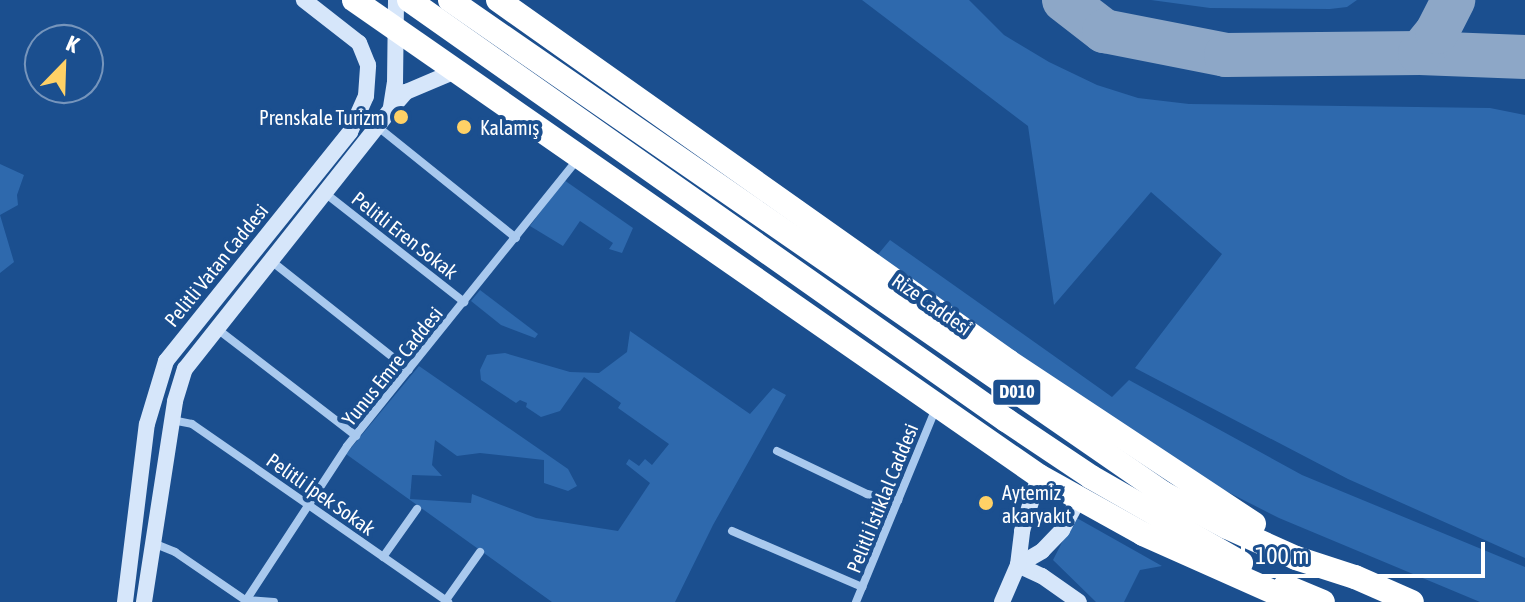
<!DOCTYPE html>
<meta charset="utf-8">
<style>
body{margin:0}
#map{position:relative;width:1525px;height:602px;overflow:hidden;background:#1b4f8f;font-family:"Asap Condensed",sans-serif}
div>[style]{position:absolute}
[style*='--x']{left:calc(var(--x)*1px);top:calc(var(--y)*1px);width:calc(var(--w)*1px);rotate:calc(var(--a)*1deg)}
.green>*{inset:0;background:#2e69ad}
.taxiway>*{height:44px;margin:-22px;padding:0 22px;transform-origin:22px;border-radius:22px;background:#8da7c7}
.street>*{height:8px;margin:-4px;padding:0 4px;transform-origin:4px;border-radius:4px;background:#a9c9ee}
.secondary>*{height:16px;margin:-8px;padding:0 8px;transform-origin:8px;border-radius:8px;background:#d6e6fa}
.highway>*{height:24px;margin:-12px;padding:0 12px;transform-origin:12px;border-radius:12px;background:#fff}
.dots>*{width:22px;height:22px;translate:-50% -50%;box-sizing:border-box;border:4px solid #1b4f8f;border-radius:50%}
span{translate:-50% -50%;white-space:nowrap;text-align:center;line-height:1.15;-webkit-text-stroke:8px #1b4f8f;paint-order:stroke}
.shield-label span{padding:2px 6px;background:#1b4f8f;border:2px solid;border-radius:6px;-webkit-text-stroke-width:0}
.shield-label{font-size:18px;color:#fff;font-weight:700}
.poi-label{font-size:20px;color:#fff}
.right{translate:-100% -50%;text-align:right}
.left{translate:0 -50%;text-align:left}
.street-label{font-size:20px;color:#fff}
.north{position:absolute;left:24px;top:24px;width:80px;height:80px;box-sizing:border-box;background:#1b4f8f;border:2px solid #7695bc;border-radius:50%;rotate:23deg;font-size:22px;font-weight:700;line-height:32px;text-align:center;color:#fff}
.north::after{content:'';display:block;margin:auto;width:28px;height:36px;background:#ffd166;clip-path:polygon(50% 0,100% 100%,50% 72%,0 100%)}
.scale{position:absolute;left:1241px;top:542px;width:244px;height:36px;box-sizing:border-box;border:4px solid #fff;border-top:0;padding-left:10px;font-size:24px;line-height:28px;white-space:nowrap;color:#fff;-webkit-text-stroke:6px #1b4f8f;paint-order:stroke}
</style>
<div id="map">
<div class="green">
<i style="clip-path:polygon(862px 0,969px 0,1004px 35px,1049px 62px,1097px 85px,1138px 98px,1189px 104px,1490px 108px,1525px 115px,1525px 558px,1348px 479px,1135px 368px,1222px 254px,1151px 192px,1054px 305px,1028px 126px)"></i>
<i style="clip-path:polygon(1151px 0,1357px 0,1347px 7px,1330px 9px,1210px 8px)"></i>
<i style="clip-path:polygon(0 164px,24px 175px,17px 195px,18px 205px,0 215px,14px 262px,0 273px)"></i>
<i style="clip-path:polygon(564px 180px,633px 228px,622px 253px,609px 249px,613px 243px,580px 221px,563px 246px,530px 226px)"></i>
<i style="clip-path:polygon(890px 240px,1112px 397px,1129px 380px,1302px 475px,1525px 567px,1525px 602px,1480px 602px,1279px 518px,1210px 483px,875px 258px)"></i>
<i style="clip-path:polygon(480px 290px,538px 334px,535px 338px,501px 325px,471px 301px)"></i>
<i style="clip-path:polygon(630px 331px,750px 414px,773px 388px,786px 395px,713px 525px,675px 602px,552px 602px,346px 454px,419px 366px,568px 469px,577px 486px,568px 491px,544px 483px,544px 460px,480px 453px,457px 456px,435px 440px,432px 465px,442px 476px,412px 475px,410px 499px,471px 503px,472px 494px,536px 518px,618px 531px,650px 483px,626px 464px,629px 459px,639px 466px,645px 459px,652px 465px,669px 444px,618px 408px,621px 403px,584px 377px,560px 411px,541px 417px,526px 407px,527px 403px,520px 400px,516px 403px,481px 380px,480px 370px,487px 355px,505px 353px,570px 372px,599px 373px,627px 352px)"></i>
<i style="clip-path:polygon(1075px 517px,1162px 566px,1140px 570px,1124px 602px,1096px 602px,1053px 560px)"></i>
</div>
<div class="taxiway">
<i style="--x:1064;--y:0;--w:51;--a:37.8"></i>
<i style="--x:1104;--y:31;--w:124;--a:11.1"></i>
<i style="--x:1226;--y:55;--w:194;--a:-0.6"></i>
<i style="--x:1420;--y:53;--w:105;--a:2.2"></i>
<i style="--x:1420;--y:53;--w:27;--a:-51"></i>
<i style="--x:1437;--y:32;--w:36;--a:-63"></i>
</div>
<div class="street">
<i style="--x:378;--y:127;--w:177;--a:38.8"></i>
<i style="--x:325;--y:193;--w:177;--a:38.1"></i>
<i style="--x:270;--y:260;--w:177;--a:38.4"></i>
<i style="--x:216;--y:328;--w:177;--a:37.6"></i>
<i style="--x:172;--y:420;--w:20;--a:11"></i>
<i style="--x:192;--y:424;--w:312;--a:34.8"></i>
<i style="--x:777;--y:451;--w:100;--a:25.5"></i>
<i style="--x:867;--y:494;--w:32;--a:11"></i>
<i style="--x:732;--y:531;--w:142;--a:23.3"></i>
<i style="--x:153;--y:543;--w:24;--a:22"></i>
<i style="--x:175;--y:552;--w:88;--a:34.4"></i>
<i style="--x:383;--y:557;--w:59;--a:-54.7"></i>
<i style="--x:246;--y:600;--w:28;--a:4"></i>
<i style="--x:446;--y:600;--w:59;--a:-54.7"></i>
<i style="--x:245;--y:602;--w:186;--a:-56.8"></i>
<i style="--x:347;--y:446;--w:368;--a:-51.2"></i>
<i style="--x:856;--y:602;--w:208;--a:-67.6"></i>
</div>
<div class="secondary">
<i style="--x:391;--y:107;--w:24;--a:-81"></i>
<i style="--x:395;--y:83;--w:83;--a:-89.3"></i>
<i style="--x:1018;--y:565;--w:28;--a:-30"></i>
<i style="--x:1042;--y:551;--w:29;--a:-46"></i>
<i style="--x:1062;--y:530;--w:34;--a:-62"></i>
<i style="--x:1018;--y:565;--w:26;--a:25"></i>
<i style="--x:1042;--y:576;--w:45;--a:35.1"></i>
<i style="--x:125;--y:602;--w:179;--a:-83"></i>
<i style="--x:147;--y:424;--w:66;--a:-73.2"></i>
<i style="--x:166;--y:361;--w:294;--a:-51.2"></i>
<i style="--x:350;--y:132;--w:39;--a:-66"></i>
<i style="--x:366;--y:96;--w:31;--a:-86"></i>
<i style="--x:368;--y:65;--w:24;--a:-112"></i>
<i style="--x:359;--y:43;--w:70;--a:-142"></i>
<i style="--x:144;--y:602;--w:203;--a:-81.2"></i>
<i style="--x:175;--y:401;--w:34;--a:-73"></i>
<i style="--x:185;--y:369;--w:332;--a:-51.6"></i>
<i style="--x:391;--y:109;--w:23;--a:-49"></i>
<i style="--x:406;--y:92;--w:56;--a:-22.9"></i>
<i style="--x:1002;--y:602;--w:40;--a:-66.6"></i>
<i style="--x:1018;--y:565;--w:34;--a:-83"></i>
<i style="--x:1022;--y:531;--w:58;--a:-72.8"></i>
</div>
<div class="highway">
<i style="--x:354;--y:0;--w:834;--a:34.8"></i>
<i style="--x:1039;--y:476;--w:119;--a:29.1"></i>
<i style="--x:1143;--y:534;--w:167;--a:24"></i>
<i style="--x:409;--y:0;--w:730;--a:35.13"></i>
<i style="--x:1006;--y:420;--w:102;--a:33.8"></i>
<i style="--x:1091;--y:477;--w:173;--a:29.8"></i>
<i style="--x:450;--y:0;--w:867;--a:34.66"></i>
<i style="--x:1163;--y:493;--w:72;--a:28"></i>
<i style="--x:1227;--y:527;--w:76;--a:24.2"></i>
<i style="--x:1296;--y:558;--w:62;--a:17.9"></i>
<i style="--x:1355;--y:577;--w:62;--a:23.7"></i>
<i style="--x:498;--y:0;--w:625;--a:35.29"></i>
<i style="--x:1008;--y:361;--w:295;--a:33.5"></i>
<i style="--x:1285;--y:586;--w:41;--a:22.8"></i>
</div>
<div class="dots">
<i style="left:401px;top:117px;background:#ffd166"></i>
<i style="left:464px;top:127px;background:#ffd166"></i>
<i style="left:986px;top:503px;background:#ffd166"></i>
</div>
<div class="shield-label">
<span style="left:1017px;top:392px">D010</span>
</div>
<div class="poi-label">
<span class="right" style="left:385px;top:117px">Prenskale Turizm</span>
<span class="left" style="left:480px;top:127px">Kalamış</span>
<span class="left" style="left:1002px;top:504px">Aytemiz<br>akaryakıt</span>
</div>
<div class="street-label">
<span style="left:405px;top:235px;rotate:38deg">Pelitli Eren Sokak</span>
<span style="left:216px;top:265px;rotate:-51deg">Pelitli Vatan Caddesi</span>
<span style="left:932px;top:304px;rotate:35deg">Rize Caddesi</span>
<span style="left:392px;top:366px;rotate:-51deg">Yunus Emre Caddesi</span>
<span style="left:321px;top:494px;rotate:35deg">Pelitli İpek Sokak</span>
<span style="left:882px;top:498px;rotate:-68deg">Pelitli İstiklal Caddesi</span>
</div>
<div class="north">K</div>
<div class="scale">100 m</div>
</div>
